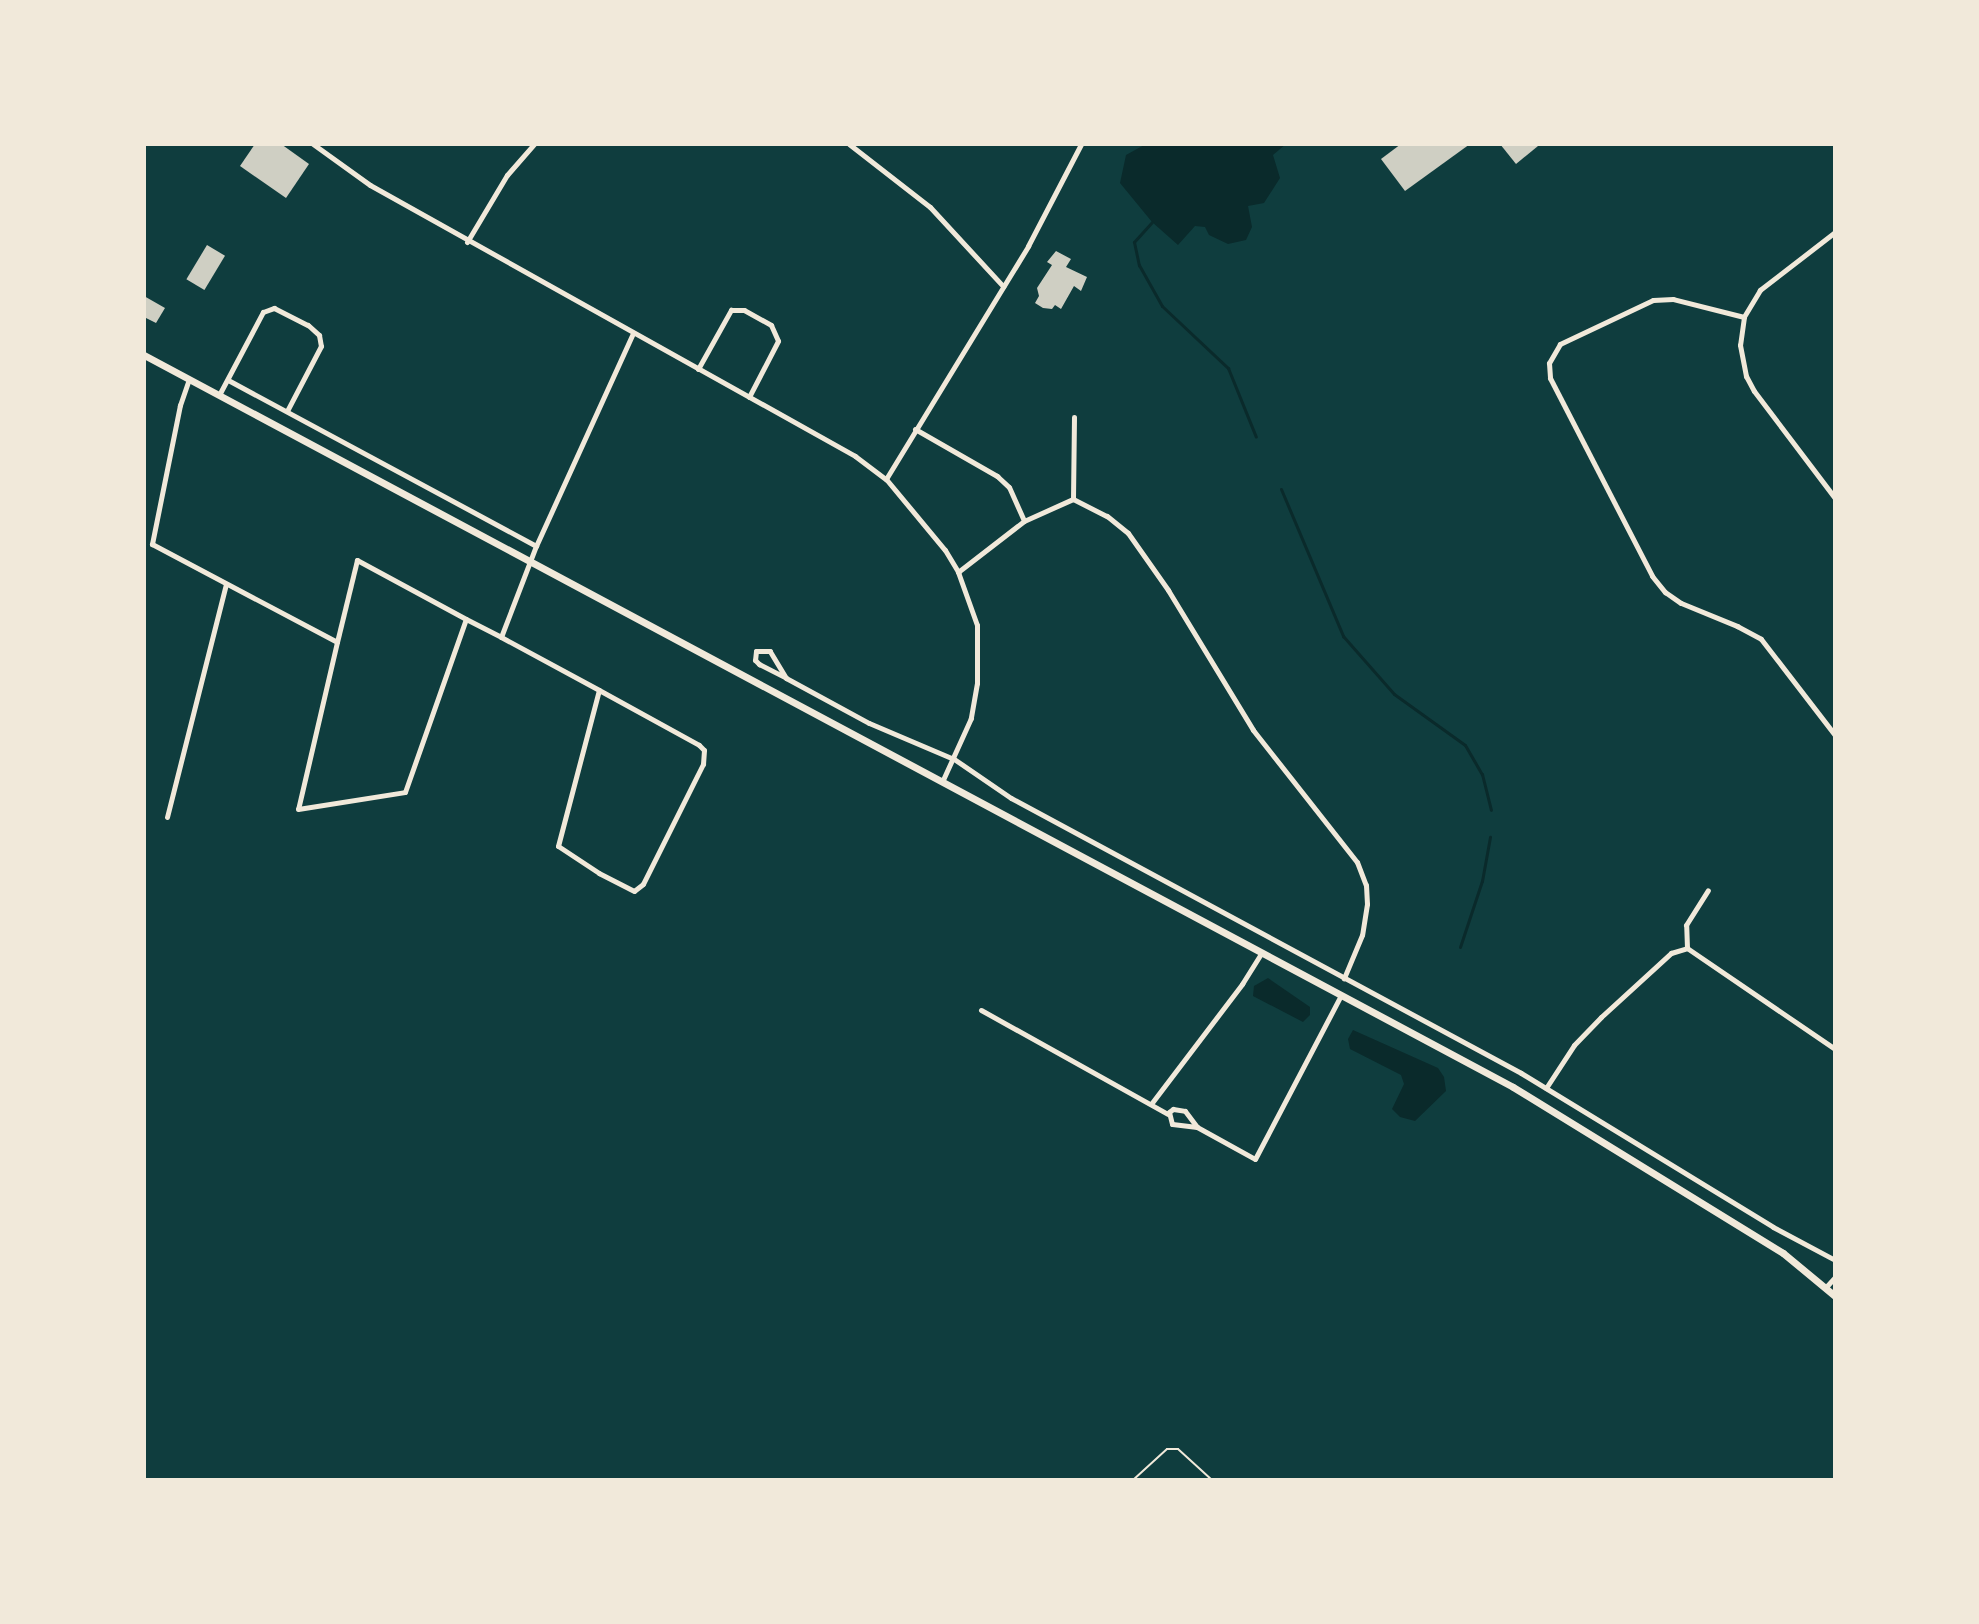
<!DOCTYPE html>
<style>
body{margin:0}
#map{position:relative;width:1979px;height:1624px;overflow:hidden;background:#0f3d3e;font-family:Merriweather,serif}
div>[style]{position:absolute}
[style*='--x']{left:calc(var(--x)*1px);top:calc(var(--y)*1px);width:calc(var(--w)*1px);rotate:calc(var(--a)*1deg)}
.water>*{inset:0;background:#0a2a2b}
.stream>*{height:3px;margin:-1.5px;padding:0 1.5px;transform-origin:1.5px;border-radius:1.5px;background:#0a2a2b}
.building>*{inset:0;background:#cfcfc3;transform-origin:0 0}
.path>*{height:2px;margin:-1px;padding:0 1px;transform-origin:1px;border-radius:1px;background:#f1e9da}
.minor>*{height:5px;margin:-2.5px;padding:0 2.5px;transform-origin:2.5px;border-radius:2.5px;background:#f1e9da}
.secondary>*{height:7px;margin:-3.5px;padding:0 3.5px;transform-origin:3.5px;border-radius:3.5px;background:#f1e9da}
span{translate:-50% -50%;white-space:nowrap;text-align:center;line-height:1.15;-webkit-text-stroke:8px #f1e9da;paint-order:stroke}
.frame{position:absolute;inset:0;border:146px solid #f1e9da;pointer-events:none}
</style>
<div id="map">
<div class="water">
<i style="clip-path:polygon(1146px 144px,1286px 144px,1273px 155px,1280px 178px,1264px 203px,1248px 206px,1252px 227px,1246px 240px,1228px 244px,1209px 235px,1205px 227px,1195px 226px,1178px 245px,1152px 222px,1120px 183px,1126px 155px)"></i>
<i style="clip-path:polygon(1268px 978px,1310px 1007px,1310px 1015px,1303px 1022px,1253px 996px,1254px 986px)"></i>
<i style="clip-path:polygon(1353px 1030px,1438px 1068px,1444px 1077px,1446px 1091px,1415px 1121px,1400px 1117px,1392px 1109px,1404px 1084px,1401px 1075px,1350px 1049px,1348px 1039px)"></i>
</div>
<div class="stream">
<i style="--x:1152;--y:222;--w:27;--a:132"></i>
<i style="--x:1134;--y:242;--w:24;--a:78"></i>
<i style="--x:1139;--y:265;--w:47;--a:60.7"></i>
<i style="--x:1162;--y:306;--w:91;--a:43.2"></i>
<i style="--x:1228;--y:368;--w:74;--a:67.9"></i>
<i style="--x:1281;--y:489;--w:160;--a:67.1"></i>
<i style="--x:1343;--y:636;--w:77;--a:48.7"></i>
<i style="--x:1394;--y:694;--w:87;--a:35.7"></i>
<i style="--x:1465;--y:745;--w:34;--a:60"></i>
<i style="--x:1482;--y:774;--w:37;--a:76"></i>
<i style="--x:1460;--y:947;--w:70;--a:-71.6"></i>
<i style="--x:1482;--y:881;--w:45;--a:-79.7"></i>
</div>
<div class="building">
<i style="clip-path:polygon(255px 144px,281px 144px,309px 164px,286px 198px,240px 166px)"></i>
<i style="clip-path:polygon(1401px 144px,1470px 144px,1405px 191px,1381px 159px)"></i>
<i style="clip-path:polygon(1500px 144px,1537px 144px,1538px 146px,1516px 164px)"></i>
<i style="left:207px;top:245px;width:21px;height:40px;rotate:31deg"></i>
<i style="clip-path:polygon(1056px 251px,1071px 259px,1066px 267px,1087px 277px,1081px 291px,1074px 286px,1061px 309px,1055px 305px,1052px 309px,1043px 308px,1035px 303px,1039px 296px,1037px 288px,1052px 265px,1047px 262px)"></i>
<i style="clip-path:polygon(144px 296px,165px 308px,156px 323px,144px 317px)"></i>
</div>
<div class="path">
<i style="--x:1133;--y:1480;--w:46;--a:-42.4"></i>
<i style="--x:1167;--y:1449;--w:11;--a:0"></i>
<i style="--x:1178;--y:1449;--w:46;--a:42.4"></i>
</div>
<div class="minor">
<i style="--x:313;--y:144;--w:70;--a:35.7"></i>
<i style="--x:370;--y:185;--w:556;--a:29.19"></i>
<i style="--x:855;--y:456;--w:39;--a:37"></i>
<i style="--x:886;--y:479;--w:92;--a:50.3"></i>
<i style="--x:945;--y:550;--w:26;--a:59"></i>
<i style="--x:958;--y:572;--w:56;--a:70.3"></i>
<i style="--x:977;--y:625;--w:58;--a:90"></i>
<i style="--x:977;--y:683;--w:36;--a:100"></i>
<i style="--x:971;--y:718;--w:70;--a:114.4"></i>
<i style="--x:849;--y:144;--w:103;--a:37.9"></i>
<i style="--x:930;--y:207;--w:108;--a:47.3"></i>
<i style="--x:1835;--y:232;--w:95;--a:142.3"></i>
<i style="--x:1760;--y:290;--w:31;--a:121"></i>
<i style="--x:1744;--y:317;--w:28;--a:98"></i>
<i style="--x:1740;--y:345;--w:32;--a:79"></i>
<i style="--x:1746;--y:376;--w:17;--a:62"></i>
<i style="--x:1754;--y:391;--w:134;--a:52.9"></i>
<i style="--x:467;--y:242;--w:78;--a:-59.2"></i>
<i style="--x:507;--y:175;--w:41;--a:-48.9"></i>
<i style="--x:1744;--y:317;--w:73;--a:-165.8"></i>
<i style="--x:1673;--y:299;--w:20;--a:177"></i>
<i style="--x:1653;--y:300;--w:103;--a:154.7"></i>
<i style="--x:1560;--y:344;--w:22;--a:120"></i>
<i style="--x:1549;--y:363;--w:15;--a:86"></i>
<i style="--x:1550;--y:378;--w:223;--a:62.7"></i>
<i style="--x:1652;--y:576;--w:21;--a:51"></i>
<i style="--x:1665;--y:592;--w:19;--a:35"></i>
<i style="--x:1681;--y:603;--w:61;--a:22.3"></i>
<i style="--x:1737;--y:626;--w:27;--a:28"></i>
<i style="--x:1761;--y:639;--w:121;--a:52.4"></i>
<i style="--x:698;--y:369;--w:68;--a:-60.8"></i>
<i style="--x:731;--y:310;--w:13;--a:0"></i>
<i style="--x:744;--y:310;--w:31;--a:29"></i>
<i style="--x:771;--y:325;--w:17;--a:66"></i>
<i style="--x:778;--y:341;--w:63;--a:117.4"></i>
<i style="--x:189;--y:379;--w:28;--a:109"></i>
<i style="--x:180;--y:405;--w:142;--a:101.4"></i>
<i style="--x:152;--y:544;--w:209;--a:27.9"></i>
<i style="--x:337;--y:642;--w:171;--a:103.1"></i>
<i style="--x:298;--y:809;--w:108;--a:-9"></i>
<i style="--x:405;--y:792;--w:183;--a:-70.6"></i>
<i style="--x:466;--y:619;--w:124;--a:-151.6"></i>
<i style="--x:357;--y:560;--w:84;--a:103.7"></i>
<i style="--x:228;--y:380;--w:350;--a:28.3"></i>
<i style="--x:219;--y:395;--w:94;--a:-62.1"></i>
<i style="--x:263;--y:312;--w:12;--a:-20"></i>
<i style="--x:274;--y:308;--w:38;--a:27"></i>
<i style="--x:308;--y:325;--w:15;--a:42"></i>
<i style="--x:319;--y:335;--w:11;--a:80"></i>
<i style="--x:321;--y:346;--w:73;--a:117.6"></i>
<i style="--x:915;--y:429;--w:95;--a:29.8"></i>
<i style="--x:997;--y:476;--w:16;--a:43"></i>
<i style="--x:1009;--y:487;--w:37;--a:66"></i>
<i style="--x:886;--y:479;--w:273;--a:-58.6"></i>
<i style="--x:1028;--y:246;--w:115;--a:-62.5"></i>
<i style="--x:1073;--y:499;--w:82;--a:-89.3"></i>
<i style="--x:958;--y:572;--w:83;--a:-37.7"></i>
<i style="--x:1024;--y:521;--w:54;--a:-24.2"></i>
<i style="--x:1073;--y:499;--w:38;--a:27"></i>
<i style="--x:1107;--y:516;--w:27;--a:39"></i>
<i style="--x:1128;--y:533;--w:70;--a:54.9"></i>
<i style="--x:1168;--y:590;--w:164;--a:58.7"></i>
<i style="--x:1253;--y:730;--w:168;--a:51.8"></i>
<i style="--x:1357;--y:862;--w:25;--a:69"></i>
<i style="--x:1366;--y:885;--w:19;--a:87"></i>
<i style="--x:1367;--y:904;--w:31;--a:99"></i>
<i style="--x:1362;--y:935;--w:47;--a:112.7"></i>
<i style="--x:466;--y:619;--w:39;--a:27"></i>
<i style="--x:501;--y:637;--w:97;--a:-69"></i>
<i style="--x:536;--y:546;--w:234;--a:-65.5"></i>
<i style="--x:501;--y:637;--w:111;--a:28.4"></i>
<i style="--x:599;--y:690;--w:114;--a:28.8"></i>
<i style="--x:699;--y:745;--w:7;--a:45"></i>
<i style="--x:704;--y:750;--w:14;--a:94"></i>
<i style="--x:703;--y:764;--w:134;--a:116.6"></i>
<i style="--x:643;--y:884;--w:11;--a:142"></i>
<i style="--x:634;--y:891;--w:39;--a:-153"></i>
<i style="--x:599;--y:873;--w:49;--a:-146.6"></i>
<i style="--x:558;--y:846;--w:161;--a:-75.3"></i>
<i style="--x:786;--y:678;--w:31;--a:-121"></i>
<i style="--x:770;--y:651;--w:14;--a:180"></i>
<i style="--x:756;--y:651;--w:9;--a:96"></i>
<i style="--x:755;--y:660;--w:6;--a:45"></i>
<i style="--x:759;--y:664;--w:30;--a:27"></i>
<i style="--x:786;--y:678;--w:94;--a:28.5"></i>
<i style="--x:869;--y:723;--w:92;--a:23"></i>
<i style="--x:954;--y:759;--w:69;--a:34.4"></i>
<i style="--x:1011;--y:798;--w:579;--a:28.33"></i>
<i style="--x:1521;--y:1073;--w:295;--a:31.4"></i>
<i style="--x:1773;--y:1227;--w:70;--a:28"></i>
<i style="--x:167;--y:817;--w:240;--a:-75.8"></i>
<i style="--x:1687;--y:948;--w:23;--a:-92"></i>
<i style="--x:1686;--y:925;--w:41;--a:-57.8"></i>
<i style="--x:981;--y:1010;--w:214;--a:29.1"></i>
<i style="--x:1546;--y:1088;--w:51;--a:-56.9"></i>
<i style="--x:1574;--y:1045;--w:39;--a:-46"></i>
<i style="--x:1601;--y:1017;--w:95;--a:-42.4"></i>
<i style="--x:1671;--y:953;--w:17;--a:-17"></i>
<i style="--x:1687;--y:948;--w:179;--a:34.3"></i>
<i style="--x:1151;--y:1104;--w:151;--a:-52.8"></i>
<i style="--x:1242;--y:984;--w:36;--a:-58"></i>
<i style="--x:1197;--y:1127;--w:25;--a:-173"></i>
<i style="--x:1172;--y:1124;--w:12;--a:-104"></i>
<i style="--x:1169;--y:1112;--w:5;--a:-37"></i>
<i style="--x:1173;--y:1109;--w:12;--a:9"></i>
<i style="--x:1185;--y:1111;--w:20;--a:53"></i>
<i style="--x:1197;--y:1127;--w:66;--a:28.9"></i>
<i style="--x:1255;--y:1159;--w:185;--a:-62.3"></i>
<i style="--x:1826;--y:1287;--w:13;--a:-48"></i>
</div>
<div class="secondary">
<i style="--x:144;--y:355;--w:1552;--a:28.13"></i>
<i style="--x:1513;--y:1087;--w:317;--a:31.6"></i>
<i style="--x:1783;--y:1253;--w:67;--a:39.6"></i>
</div>
<div class="frame"></div>
</div>
